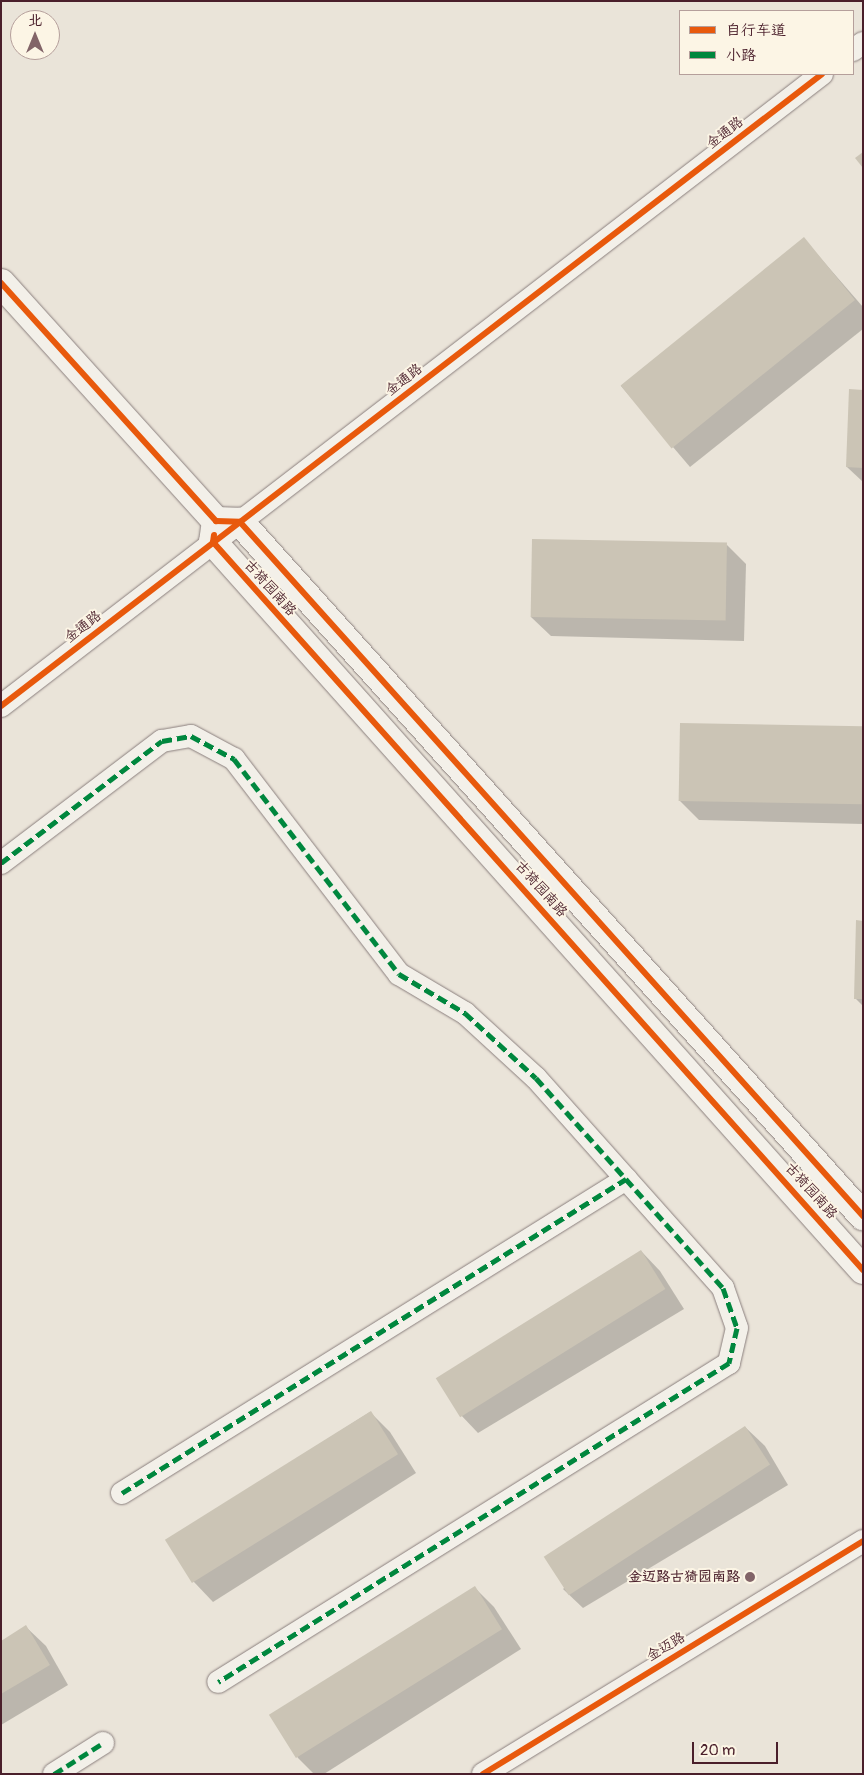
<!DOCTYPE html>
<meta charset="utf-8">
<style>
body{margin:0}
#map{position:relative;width:864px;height:1775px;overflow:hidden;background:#eae4d9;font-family:Pangolin,"LXGW WenKai TC",sans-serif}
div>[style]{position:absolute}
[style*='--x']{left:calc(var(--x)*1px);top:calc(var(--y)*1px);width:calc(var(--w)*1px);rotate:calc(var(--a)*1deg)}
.shadow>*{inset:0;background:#0003}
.building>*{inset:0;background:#cbc4b5;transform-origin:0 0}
.roads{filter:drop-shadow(0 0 1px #8a7f7d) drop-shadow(0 0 1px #8a7f7d)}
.street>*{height:22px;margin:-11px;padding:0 11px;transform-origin:11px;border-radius:11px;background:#f3f0e9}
.secondary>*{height:28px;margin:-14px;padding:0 14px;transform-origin:14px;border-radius:14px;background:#f3f0e9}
.quiet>*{height:5px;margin-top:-2.5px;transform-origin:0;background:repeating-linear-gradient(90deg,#00873e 0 10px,transparent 0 15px)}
.cycleway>*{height:6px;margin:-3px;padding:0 3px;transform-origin:3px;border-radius:3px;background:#e8590c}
.dots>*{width:14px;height:14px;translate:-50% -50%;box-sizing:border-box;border:2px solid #fcf5e5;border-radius:50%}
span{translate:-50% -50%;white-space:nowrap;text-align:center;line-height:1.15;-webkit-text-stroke:4px #fcf5e5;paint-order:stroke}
.street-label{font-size:14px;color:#4a1f2b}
.poi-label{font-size:14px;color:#4a1f2b;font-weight:700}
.right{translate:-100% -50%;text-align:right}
.frame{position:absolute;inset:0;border:2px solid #4a1f2b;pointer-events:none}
.legend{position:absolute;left:679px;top:10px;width:175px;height:65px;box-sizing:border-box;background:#fcf5e5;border:1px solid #b59f9b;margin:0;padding:6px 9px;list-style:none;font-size:15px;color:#4a1f2b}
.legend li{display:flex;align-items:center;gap:10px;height:25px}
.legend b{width:25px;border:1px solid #b59f9b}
.north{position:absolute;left:10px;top:10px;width:50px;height:50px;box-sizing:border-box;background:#fcf5e5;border:1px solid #b59f9b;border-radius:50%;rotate:0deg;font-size:14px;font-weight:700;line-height:20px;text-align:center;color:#4a1f2b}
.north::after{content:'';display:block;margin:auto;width:18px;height:22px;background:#826468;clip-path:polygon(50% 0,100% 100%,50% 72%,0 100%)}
.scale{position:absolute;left:692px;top:1742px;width:86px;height:22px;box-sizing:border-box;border:2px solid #4a1f2b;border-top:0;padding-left:6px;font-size:15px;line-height:18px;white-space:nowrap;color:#4a1f2b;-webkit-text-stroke:4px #fcf5e5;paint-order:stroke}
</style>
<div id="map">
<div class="shadow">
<i style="clip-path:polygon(804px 239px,863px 307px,863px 329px,690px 467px,621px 386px)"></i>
<i style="clip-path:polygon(863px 391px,863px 482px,847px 467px)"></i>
<i style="clip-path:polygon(727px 545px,746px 564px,744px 641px,551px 636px,531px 617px)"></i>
<i style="clip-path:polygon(863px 729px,863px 824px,699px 820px,680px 801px)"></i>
<i style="clip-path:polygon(863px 922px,863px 1006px,855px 998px)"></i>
<i style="clip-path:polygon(641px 1251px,660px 1271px,684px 1309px,478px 1433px,459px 1413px)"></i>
<i style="clip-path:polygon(370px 1412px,390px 1432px,416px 1473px,213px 1602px,194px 1582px,167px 1541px)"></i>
<i style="clip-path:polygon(745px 1427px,765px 1446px,788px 1485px,583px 1608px,563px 1589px)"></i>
<i style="clip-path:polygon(475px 1588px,494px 1607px,521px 1649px,324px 1774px,314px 1774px,298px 1758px,272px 1717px)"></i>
<i style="clip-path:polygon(26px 1627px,46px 1646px,68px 1685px,1px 1725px,1px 1642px)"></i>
</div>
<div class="building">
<i style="clip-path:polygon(863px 152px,863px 168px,855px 158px)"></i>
<i style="left:804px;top:237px;width:81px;height:236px;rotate:51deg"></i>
<i style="clip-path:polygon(849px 389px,863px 390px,863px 468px,846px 467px)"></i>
<i style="left:532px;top:539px;width:195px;height:78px;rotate:1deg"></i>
<i style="left:680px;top:723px;width:183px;height:78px;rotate:1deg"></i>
<i style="clip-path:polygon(856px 920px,863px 921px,863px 999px,854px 999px)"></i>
<i style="left:641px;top:1250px;width:46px;height:242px;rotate:58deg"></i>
<i style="left:371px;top:1411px;width:51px;height:243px;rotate:58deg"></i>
<i style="left:745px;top:1426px;width:46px;height:240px;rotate:57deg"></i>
<i style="left:475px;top:1586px;width:51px;height:243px;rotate:58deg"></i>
<i style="clip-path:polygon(26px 1625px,50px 1665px,1px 1694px,1px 1641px)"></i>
</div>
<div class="roads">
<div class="street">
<i style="--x:853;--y:50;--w:12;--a:-35"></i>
<i style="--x:1;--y:706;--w:1036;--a:-37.59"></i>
<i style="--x:1;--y:863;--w:202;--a:-37.2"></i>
<i style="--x:162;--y:741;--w:29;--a:-10"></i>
<i style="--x:191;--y:736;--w:49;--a:28.1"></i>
<i style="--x:234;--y:759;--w:271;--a:52.5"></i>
<i style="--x:399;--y:974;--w:77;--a:30.6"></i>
<i style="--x:465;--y:1013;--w:96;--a:42.5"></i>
<i style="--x:536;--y:1078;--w:281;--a:48.3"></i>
<i style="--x:723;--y:1288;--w:42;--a:70.7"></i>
<i style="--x:737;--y:1328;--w:36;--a:103"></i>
<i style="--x:729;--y:1363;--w:602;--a:148.02"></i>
<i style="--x:122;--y:1493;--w:594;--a:-31.92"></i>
<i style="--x:54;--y:1774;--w:58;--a:-32.3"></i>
<i style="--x:483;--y:1774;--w:446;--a:-31.5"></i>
</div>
<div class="secondary">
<i style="--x:1;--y:283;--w:321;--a:47.9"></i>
<i style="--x:216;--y:521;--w:24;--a:2"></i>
<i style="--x:240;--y:522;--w:933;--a:48.09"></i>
<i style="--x:216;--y:521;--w:21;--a:98"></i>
<i style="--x:213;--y:542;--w:976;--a:48.24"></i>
</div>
</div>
<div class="quiet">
<i style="--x:1;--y:863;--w:202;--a:-37.2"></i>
<i style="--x:162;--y:741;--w:29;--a:-10"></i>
<i style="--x:191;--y:736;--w:49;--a:28.1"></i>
<i style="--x:234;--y:759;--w:271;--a:52.5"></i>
<i style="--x:399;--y:974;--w:77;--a:30.6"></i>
<i style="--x:465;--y:1013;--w:96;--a:42.5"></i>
<i style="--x:536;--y:1078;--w:281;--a:48.3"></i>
<i style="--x:723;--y:1288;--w:42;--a:70.7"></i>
<i style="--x:737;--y:1328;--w:36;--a:103"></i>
<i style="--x:729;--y:1363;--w:602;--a:148.02"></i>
<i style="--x:122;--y:1493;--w:594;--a:-31.92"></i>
<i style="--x:54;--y:1774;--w:58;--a:-32.3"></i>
</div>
<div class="cycleway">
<i style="--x:1;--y:283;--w:321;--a:47.9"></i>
<i style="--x:216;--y:521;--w:24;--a:2"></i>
<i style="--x:240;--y:522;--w:933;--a:48.09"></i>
<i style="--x:214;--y:535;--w:7;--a:98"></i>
<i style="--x:213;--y:542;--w:976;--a:48.24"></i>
<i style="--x:1;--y:706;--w:1036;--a:-37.59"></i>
<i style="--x:483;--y:1774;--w:446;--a:-31.5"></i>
</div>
<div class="dots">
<i style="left:750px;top:1577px;background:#826468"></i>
</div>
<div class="street-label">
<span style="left:725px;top:133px;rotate:-38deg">金通路</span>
<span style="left:404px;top:380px;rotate:-38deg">金通路</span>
<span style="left:270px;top:588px;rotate:48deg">古猗园南路</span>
<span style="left:83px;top:627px;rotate:-38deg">金通路</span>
<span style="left:541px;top:889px;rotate:48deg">古猗园南路</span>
<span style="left:811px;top:1191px;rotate:48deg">古猗园南路</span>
<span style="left:666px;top:1647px;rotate:-31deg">金迈路</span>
</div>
<div class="poi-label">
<span class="right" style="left:740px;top:1577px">金迈路古猗园南路</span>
</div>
<div class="frame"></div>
<ul class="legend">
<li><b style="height:6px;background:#e8590c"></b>自行车道</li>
<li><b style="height:6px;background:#00873e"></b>小路</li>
</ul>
<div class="north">北</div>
<div class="scale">20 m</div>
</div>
